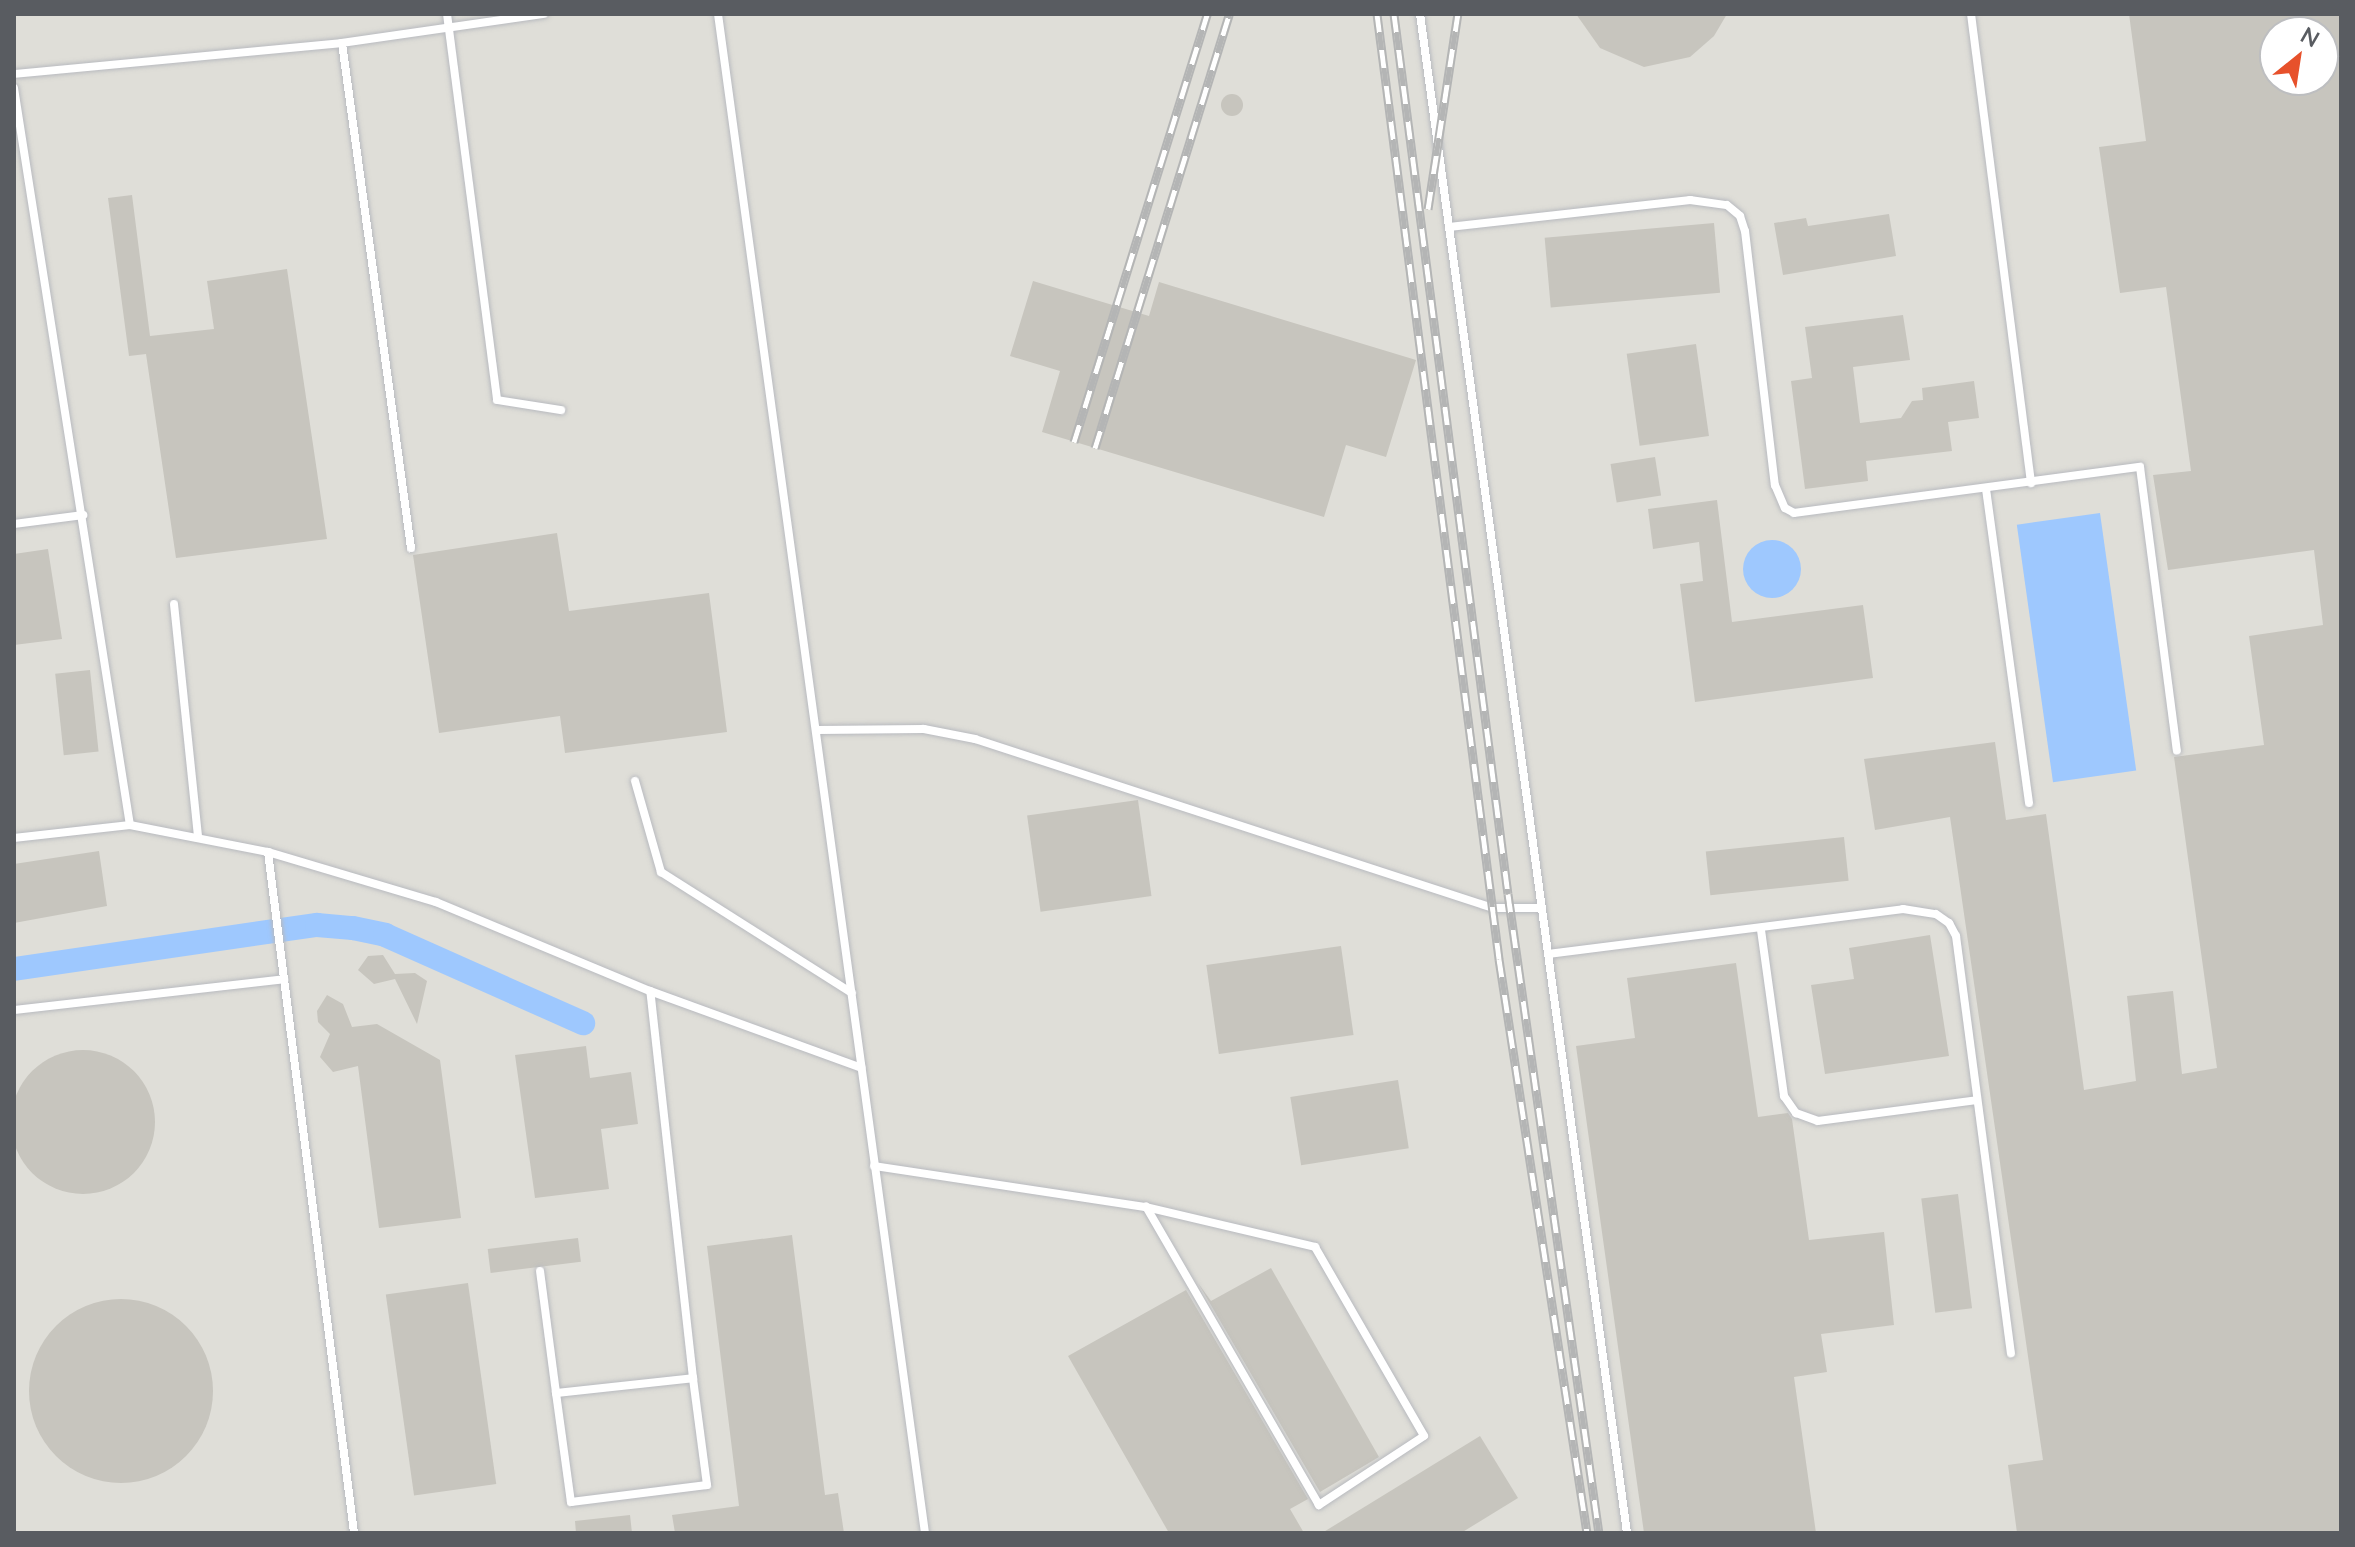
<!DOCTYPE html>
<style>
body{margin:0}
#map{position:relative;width:2355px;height:1547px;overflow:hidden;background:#ecebe0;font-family:Lato,sans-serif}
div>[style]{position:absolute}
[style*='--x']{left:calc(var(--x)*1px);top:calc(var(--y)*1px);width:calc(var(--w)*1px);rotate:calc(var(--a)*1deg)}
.industrial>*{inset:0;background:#dfded8}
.water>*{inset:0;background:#9ec8fe;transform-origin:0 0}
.round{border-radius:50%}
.canal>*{height:24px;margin:-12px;padding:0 12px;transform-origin:12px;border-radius:12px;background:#9ec8fe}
.building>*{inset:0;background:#c7c5be;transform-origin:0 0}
.roads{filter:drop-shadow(0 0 2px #b8babf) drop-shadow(0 0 2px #b8babf)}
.service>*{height:8px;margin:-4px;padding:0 4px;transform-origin:4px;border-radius:4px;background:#fff}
.rail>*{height:9px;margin-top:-4.5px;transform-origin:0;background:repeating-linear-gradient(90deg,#fff 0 18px,#b4b5b5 0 36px);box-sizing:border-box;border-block:2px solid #b4b5b5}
span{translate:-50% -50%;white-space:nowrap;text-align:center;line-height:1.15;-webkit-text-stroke:7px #fff;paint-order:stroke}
.frame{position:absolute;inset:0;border:16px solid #595c61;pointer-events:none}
.north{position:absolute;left:2259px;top:16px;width:80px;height:80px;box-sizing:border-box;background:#fff;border:2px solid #bdbec0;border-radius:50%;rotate:30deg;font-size:22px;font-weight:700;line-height:32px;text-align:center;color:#595c61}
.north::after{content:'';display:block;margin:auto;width:28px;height:36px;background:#e7512b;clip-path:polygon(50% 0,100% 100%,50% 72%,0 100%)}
</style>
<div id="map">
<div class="industrial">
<i style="clip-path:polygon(evenodd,14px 14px,2341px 14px,2341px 1533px,14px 1533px,14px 14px,2275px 32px,2323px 32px,2323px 80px,2275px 80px,2275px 32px)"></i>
</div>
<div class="water">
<i style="left:2100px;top:513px;width:260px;height:84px;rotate:82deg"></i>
<i class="round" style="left:1743px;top:540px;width:58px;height:58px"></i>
</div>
<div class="canal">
<i style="--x:14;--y:969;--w:306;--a:-8.3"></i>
<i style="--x:317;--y:925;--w:36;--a:5"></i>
<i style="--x:353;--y:928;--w:33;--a:12"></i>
<i style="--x:385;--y:935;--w:217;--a:24"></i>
</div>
<div class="building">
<i style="clip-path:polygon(1576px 14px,1727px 14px,1714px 36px,1690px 57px,1644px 67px,1600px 48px)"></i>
<i style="clip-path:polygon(evenodd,2129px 14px,2341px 14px,2341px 1533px,2017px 1533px,2008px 1465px,2043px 1460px,1950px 817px,1875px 830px,1864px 759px,1995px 742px,2006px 820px,2046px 814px,2084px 1090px,2136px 1081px,2127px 996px,2173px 991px,2182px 1074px,2217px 1068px,2174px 757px,2264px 745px,2249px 636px,2323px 625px,2314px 550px,2168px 570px,2153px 475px,2191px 471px,2166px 287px,2120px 293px,2099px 147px,2146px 141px,2129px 14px,2275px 32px,2323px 32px,2323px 80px,2275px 80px,2275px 32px)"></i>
<i class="round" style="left:1221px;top:94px;width:22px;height:22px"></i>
<i style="clip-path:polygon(132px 195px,150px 336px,214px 329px,207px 281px,287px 269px,327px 539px,176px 558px,146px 354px,129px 356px,108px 198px)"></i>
<i style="clip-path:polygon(1889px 214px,1896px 256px,1783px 275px,1774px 223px,1806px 218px,1808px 226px)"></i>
<i style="left:1714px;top:223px;width:70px;height:170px;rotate:85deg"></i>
<i style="clip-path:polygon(1033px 281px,1149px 316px,1159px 282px,1416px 360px,1386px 457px,1346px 445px,1324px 517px,1042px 432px,1060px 371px,1010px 356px)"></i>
<i style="clip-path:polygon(1903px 315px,1910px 360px,1853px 367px,1860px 423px,1901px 418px,1912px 401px,1923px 400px,1922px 388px,1974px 381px,1979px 418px,1948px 422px,1952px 451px,1866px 461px,1868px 481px,1805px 489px,1791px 381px,1812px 378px,1805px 327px)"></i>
<i style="left:1696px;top:344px;width:93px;height:70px;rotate:82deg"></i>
<i style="left:1655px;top:457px;width:39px;height:45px;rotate:81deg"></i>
<i style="clip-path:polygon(1717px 500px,1732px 622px,1863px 605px,1873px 678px,1695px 702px,1680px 584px,1703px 581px,1699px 542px,1653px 549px,1648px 509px)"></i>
<i style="clip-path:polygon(557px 533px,569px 611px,709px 593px,727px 732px,565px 753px,560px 716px,439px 733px,413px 555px)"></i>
<i style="clip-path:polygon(48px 549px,62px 639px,14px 645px,14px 554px)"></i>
<i style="left:90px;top:670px;width:82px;height:35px;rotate:84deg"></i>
<i style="left:1138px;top:800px;width:97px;height:112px;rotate:82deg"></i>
<i style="left:1844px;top:837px;width:44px;height:139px;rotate:84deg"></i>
<i style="clip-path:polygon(99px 851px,107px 906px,14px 923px,14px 864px)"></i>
<i style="clip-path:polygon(1930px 935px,1949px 1056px,1825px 1074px,1811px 985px,1854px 979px,1849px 948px)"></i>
<i style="left:1341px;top:946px;width:90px;height:136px;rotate:82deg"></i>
<i style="clip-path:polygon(383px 955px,395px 974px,415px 973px,427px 981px,417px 1024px,395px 979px,374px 984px,358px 970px,368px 956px)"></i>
<i style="clip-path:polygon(1736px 963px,1758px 1117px,1788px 1113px,1792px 1119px,1809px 1240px,1884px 1232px,1894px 1325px,1821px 1334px,1827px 1372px,1794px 1377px,1816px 1533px,1644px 1533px,1576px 1046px,1635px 1038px,1627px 978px)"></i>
<i style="clip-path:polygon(327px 995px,343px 1004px,352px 1027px,377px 1024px,440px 1060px,461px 1218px,379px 1228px,358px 1066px,333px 1072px,320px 1057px,330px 1034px,318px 1022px,317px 1011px)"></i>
<i style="clip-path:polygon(586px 1046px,590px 1078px,631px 1072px,638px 1124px,601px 1129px,609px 1189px,535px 1198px,515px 1055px)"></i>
<i class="round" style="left:11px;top:1050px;width:144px;height:144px"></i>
<i style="left:1398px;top:1080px;width:69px;height:109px;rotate:81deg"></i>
<i style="left:1958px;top:1194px;width:115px;height:37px;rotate:83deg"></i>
<i style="clip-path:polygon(792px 1235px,825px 1495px,838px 1493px,844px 1533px,675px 1533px,672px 1515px,739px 1506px,707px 1246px)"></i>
<i style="left:578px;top:1238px;width:24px;height:91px;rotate:83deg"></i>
<i style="clip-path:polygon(1271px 1268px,1379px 1457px,1320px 1492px,1198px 1283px,1211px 1301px)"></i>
<i style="left:468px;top:1283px;width:203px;height:83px;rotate:82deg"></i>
<i style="clip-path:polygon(1186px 1290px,1308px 1499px,1290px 1509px,1304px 1533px,1169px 1533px,1068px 1356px)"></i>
<i class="round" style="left:29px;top:1299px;width:184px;height:184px"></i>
<i style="clip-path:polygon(1480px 1436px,1518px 1498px,1461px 1533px,1322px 1533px)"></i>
<i style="clip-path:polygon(630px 1515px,632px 1533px,576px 1533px,575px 1521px)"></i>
</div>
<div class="roads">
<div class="service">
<i style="--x:447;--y:14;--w:389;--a:82.6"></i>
<i style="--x:497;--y:400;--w:65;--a:8.9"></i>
<i style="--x:718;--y:14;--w:1533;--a:82.24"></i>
<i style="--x:1420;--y:14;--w:1533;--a:82.24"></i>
<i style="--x:1971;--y:14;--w:473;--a:82.7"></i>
<i style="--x:342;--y:43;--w:510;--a:82.22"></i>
<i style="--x:14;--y:74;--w:329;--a:-5.4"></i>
<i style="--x:342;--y:43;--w:204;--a:-8.2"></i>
<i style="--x:14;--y:88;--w:746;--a:81.06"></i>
<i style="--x:130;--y:825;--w:117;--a:173.6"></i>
<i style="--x:1449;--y:227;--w:243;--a:-6.4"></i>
<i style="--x:1690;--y:200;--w:37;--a:8"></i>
<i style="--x:1727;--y:205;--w:17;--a:40"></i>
<i style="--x:1740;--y:216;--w:16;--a:72"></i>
<i style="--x:1745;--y:231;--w:256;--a:83.3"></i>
<i style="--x:1775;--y:485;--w:25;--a:67"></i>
<i style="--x:1785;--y:508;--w:10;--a:29"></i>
<i style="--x:1794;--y:513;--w:349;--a:-7.6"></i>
<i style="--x:2140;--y:467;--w:286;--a:82.6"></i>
<i style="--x:1986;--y:489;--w:317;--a:82.2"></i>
<i style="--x:14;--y:524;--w:70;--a:-7.4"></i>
<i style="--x:174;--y:604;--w:235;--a:84.1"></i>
<i style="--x:817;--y:730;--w:107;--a:-0.5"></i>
<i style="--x:924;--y:729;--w:52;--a:11.1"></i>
<i style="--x:975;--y:739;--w:545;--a:18.07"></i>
<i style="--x:1493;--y:908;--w:48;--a:0"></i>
<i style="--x:635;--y:781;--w:95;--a:74.1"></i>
<i style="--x:661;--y:872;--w:226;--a:32.4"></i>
<i style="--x:130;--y:825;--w:141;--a:11.1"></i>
<i style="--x:268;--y:852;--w:175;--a:16.6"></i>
<i style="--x:436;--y:902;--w:232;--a:22.6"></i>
<i style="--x:650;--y:991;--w:225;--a:20"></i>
<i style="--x:268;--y:852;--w:686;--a:82.8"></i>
<i style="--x:1761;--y:930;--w:168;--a:82.1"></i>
<i style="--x:1784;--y:1096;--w:21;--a:55"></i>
<i style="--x:1796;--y:1113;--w:23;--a:20"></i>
<i style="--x:1818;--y:1121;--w:160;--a:-7.5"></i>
<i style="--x:1548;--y:954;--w:358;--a:-7.2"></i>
<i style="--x:1903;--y:909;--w:33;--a:9"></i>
<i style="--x:1936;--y:914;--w:16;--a:35"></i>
<i style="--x:1949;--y:923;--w:15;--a:62"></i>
<i style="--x:1956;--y:936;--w:421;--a:82.5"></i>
<i style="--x:14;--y:1010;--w:272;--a:-6.5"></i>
<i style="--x:874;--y:1166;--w:275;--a:8.6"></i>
<i style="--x:1146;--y:1207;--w:174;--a:13.3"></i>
<i style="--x:1315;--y:1247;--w:218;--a:60"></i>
<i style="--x:1424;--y:1436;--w:126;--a:146.7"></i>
<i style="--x:1319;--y:1505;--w:345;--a:-120.1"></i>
<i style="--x:540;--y:1271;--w:123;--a:82.5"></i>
<i style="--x:556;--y:1393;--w:138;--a:-6.2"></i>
<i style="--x:693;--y:1378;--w:389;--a:-96.3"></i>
<i style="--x:556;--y:1393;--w:110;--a:82.2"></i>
<i style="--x:571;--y:1502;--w:137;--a:-7.1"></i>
<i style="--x:707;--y:1485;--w:108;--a:-97.5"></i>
</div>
</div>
<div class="rail">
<i style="--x:1377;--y:14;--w:953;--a:82.64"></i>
<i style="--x:1499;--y:959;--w:581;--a:81.28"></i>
<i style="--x:1394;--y:14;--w:887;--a:82.62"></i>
<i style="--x:1508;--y:894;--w:645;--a:81.9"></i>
<i style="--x:1428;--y:209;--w:197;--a:-81.3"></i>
<i style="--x:1074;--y:442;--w:448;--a:-72.7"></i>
<i style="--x:1095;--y:448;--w:454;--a:-72.8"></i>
</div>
<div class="frame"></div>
<div class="north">N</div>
</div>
